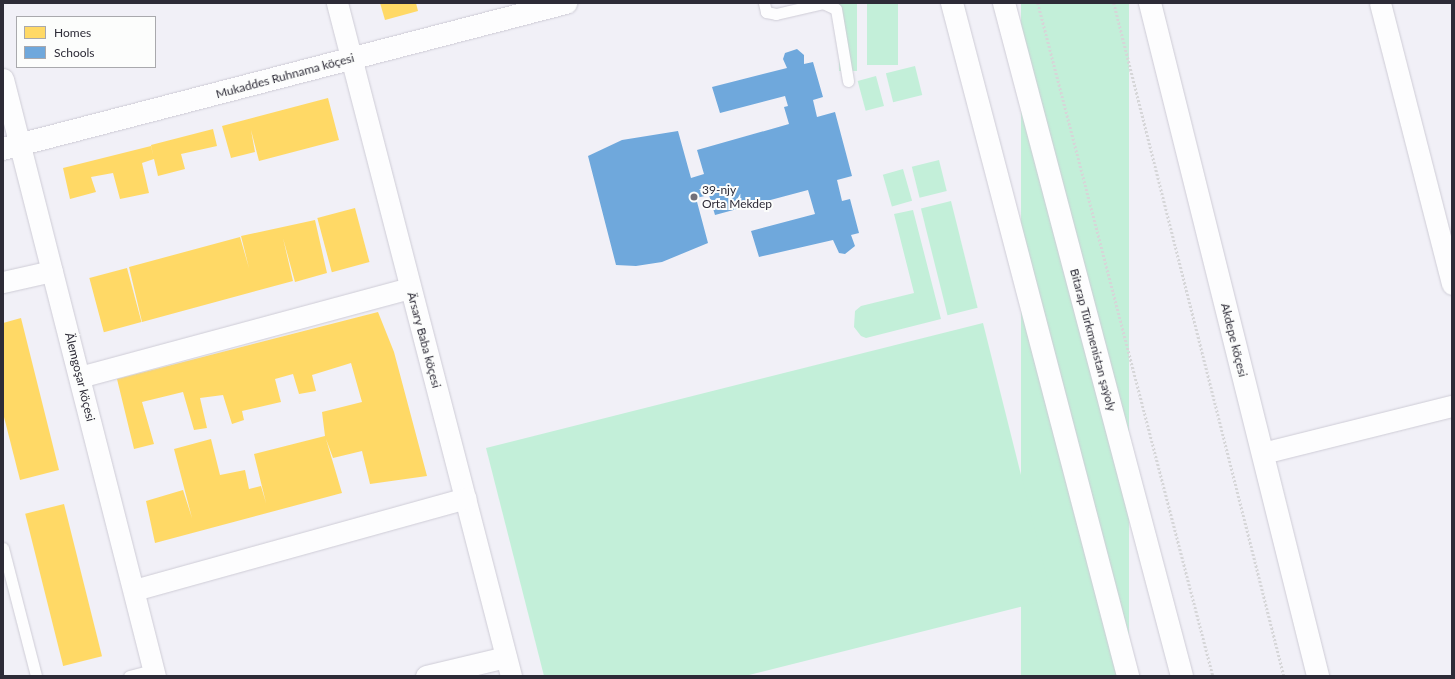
<!DOCTYPE html>
<meta charset="utf-8">
<style>
body{margin:0}
#map{position:relative;width:1455px;height:679px;overflow:hidden;background:#f1f0f7;font-family:Lato,sans-serif}
div>[style]{position:absolute}
[style*='--x']{left:calc(var(--x)*1px);top:calc(var(--y)*1px);width:calc(var(--w)*1px);rotate:calc(var(--a)*1deg)}
.green>*{inset:0;background:#c3efd9;transform-origin:0 0}
.homes>*{inset:0;background:#ffd966;transform-origin:0 0}
.schools>*{inset:0;background:#6fa8dc}
.path>*{height:2.5px;margin-top:-1.25px;transform-origin:0;background:repeating-linear-gradient(90deg,#d6d6d8 0 2px,transparent 0 4px)}
.roads{filter:drop-shadow(0 0 1px #ceccd6) drop-shadow(0 0 1px #ceccd6)}
.lane>*{height:11px;margin:-5.5px;padding:0 5.5px;transform-origin:5.5px;border-radius:5.5px;background:#fdfdfe}
.street>*{height:21px;margin:-10.5px;padding:0 10.5px;transform-origin:10.5px;border-radius:10.5px;background:#fdfdfe}
.secondary>*{height:22px;margin:-11px;padding:0 11px;transform-origin:11px;border-radius:11px;background:#fdfdfe}
.dots>*{width:11px;height:11px;translate:-50% -50%;box-sizing:border-box;border:2px solid #fcfdfc;border-radius:50%}
span{translate:-50% -50%;white-space:nowrap;text-align:center;line-height:1.15;-webkit-text-stroke:4px #fcfdfc;paint-order:stroke}
.street-label{font-size:12px;color:#2d2b37}
.poi-label{font-size:12px;color:#2d2b37}
.left{translate:0 -50%;text-align:left}
.frame{position:absolute;inset:0;border:4px solid #2d2b37;pointer-events:none}
.legend{position:absolute;left:16px;top:16px;width:140px;height:52px;box-sizing:border-box;background:#fcfdfc;border:1px solid #a9a9ad;margin:0;padding:5px 7px;list-style:none;font-size:12px;color:#2d2b37}
.legend li{display:flex;align-items:center;gap:8px;height:20px}
.legend b{width:20px;border:1px solid #a9a9ad}
</style>
<div id="map">
<div class="green">
<i style="left:839px;top:3px;width:18px;height:68px"></i>
<i style="left:867px;top:3px;width:31px;height:62px"></i>
<i style="left:1021px;top:3px;width:108px;height:695px"></i>
<i style="left:915px;top:66px;width:30px;height:30px;rotate:76deg"></i>
<i style="left:876px;top:76px;width:31px;height:19px;rotate:75deg"></i>
<i style="left:939px;top:160px;width:32px;height:28px;rotate:76deg"></i>
<i style="left:903px;top:169px;width:33px;height:21px;rotate:74deg"></i>
<i style="left:951px;top:201px;width:110px;height:31px;rotate:76deg"></i>
<i style="clip-path:polygon(913px 210px,941px 319px,866px 338px,861px 336px,854px 327px,855px 311px,861px 306px,914px 293px,894px 214px)"></i>
<i style="clip-path:polygon(983px 323px,1052px 599px,745px 676px,544px 676px,486px 448px)"></i>
</div>
<div class="homes">
<i style="clip-path:polygon(380px 3px,416px 3px,418px 11px,385px 20px)"></i>
<i style="clip-path:polygon(328px 98px,339px 140px,259px 161px,251px 130px,255px 152px,231px 158px,222px 126px)"></i>
<i style="clip-path:polygon(213px 129px,217px 146px,181px 154px,185px 169px,158px 176px,154px 159px,142px 163px,149px 193px,120px 199px,113px 173px,91px 177px,96px 192px,70px 199px,63px 168px,151px 146px,153px 155px,151px 145px)"></i>
<i style="left:355px;top:208px;width:56px;height:39px;rotate:75deg"></i>
<i style="clip-path:polygon(315px 220px,327px 273px,295px 282px,283px 238px,293px 281px,142px 322px,129px 267px,240px 237px,249px 268px,241px 236px)"></i>
<i style="left:127px;top:268px;width:56px;height:39px;rotate:75deg"></i>
<i style="clip-path:polygon(378px 312px,394px 352px,427px 476px,370px 484px,362px 451px,333px 458px,326px 439px,342px 493px,155px 543px,146px 501px,183px 490px,192px 518px,174px 449px,211px 439px,220px 475px,245px 470px,249px 489px,261px 486px,266px 503px,254px 454px,325px 436px,322px 412px,362px 402px,351px 363px,312px 375px,316px 391px,299px 394px,293px 374px,275px 379px,281px 402px,242px 411px,244px 420px,232px 424px,223px 395px,200px 398px,207px 428px,194px 430px,183px 392px,142px 402px,154px 444px,134px 449px,117px 379px)"></i>
<i style="clip-path:polygon(21px 318px,59px 470px,20px 480px,3px 413px,3px 323px)"></i>
<i style="left:64px;top:504px;width:157px;height:40px;rotate:76deg"></i>
</div>
<div class="schools">
<i style="clip-path:polygon(797px 49px,804px 55px,804px 64px,813px 62px,823px 97px,813px 100px,817px 117px,835px 112px,852px 176px,837px 180px,842px 201px,850px 199px,859px 233px,851px 235px,855px 246px,845px 254px,839px 253px,833px 240px,759px 257px,751px 231px,815px 214px,808px 190px,715px 215px,709px 195px,696px 198px,708px 243px,662px 262px,636px 266px,616px 265px,588px 156px,622px 140px,678px 131px,691px 178px,704px 174px,697px 150px,789px 124px,784px 107px,788px 106px,785px 96px,720px 113px,712px 87px,787px 68px,783px 59px,785px 53px)"></i>
</div>
<div class="path">
<i style="--x:1038;--y:3;--w:695;--a:75.42"></i>
<i style="--x:1114;--y:3;--w:694;--a:75.82"></i>
</div>
<div class="roads">
<div class="lane">
<i style="--x:764;--y:3;--w:9;--a:77"></i>
<i style="--x:766;--y:12;--w:10;--a:11"></i>
<i style="--x:776;--y:14;--w:48;--a:-13.2"></i>
<i style="--x:823;--y:3;--w:14;--a:25"></i>
<i style="--x:836;--y:9;--w:73;--a:80.5"></i>
<i style="--x:3;--y:548;--w:132;--a:75.5"></i>
<i style="--x:129;--y:676;--w:25;--a:-14"></i>
</div>
<div class="street">
<i style="--x:337;--y:3;--w:695;--a:75.5"></i>
<i style="--x:1380;--y:3;--w:290;--a:75.6"></i>
<i style="--x:3;--y:79;--w:616;--a:75.72"></i>
<i style="--x:3;--y:282;--w:50;--a:-12.7"></i>
<i style="--x:80;--y:377;--w:342;--a:-15.1"></i>
<i style="--x:1263;--y:453;--w:195;--a:-14"></i>
<i style="--x:134;--y:590;--w:344;--a:-15.5"></i>
<i style="--x:426;--y:676;--w:82;--a:-13.4"></i>
</div>
<div class="secondary">
<i style="--x:952;--y:3;--w:696;--a:75.34"></i>
<i style="--x:1004;--y:3;--w:696;--a:75.19"></i>
<i style="--x:1150;--y:3;--w:694;--a:75.98"></i>
<i style="--x:3;--y:149;--w:582;--a:-14.54"></i>
</div>
</div>
<div class="dots">
<i style="left:694px;top:197px;background:#72707a"></i>
</div>
<div class="street-label">
<span style="left:285px;top:76px;rotate:-15deg">Mukaddes Ruhnama köçesi</span>
<span style="left:424px;top:340px;rotate:75deg">Ärsary Baba köçesi</span>
<span style="left:1093px;top:340px;rotate:75deg">Bitarap Türkmenistan şaýoly</span>
<span style="left:1234px;top:340px;rotate:76deg">Akdepe köçesi</span>
<span style="left:80px;top:377px;rotate:76deg">Älemgoşar köçesi</span>
</div>
<div class="poi-label">
<span class="left" style="left:702px;top:197px">39-njy<br>Orta Mekdep</span>
</div>
<div class="frame"></div>
<ul class="legend">
<li><b style="height:11px;background:#ffd966"></b>Homes</li>
<li><b style="height:11px;background:#6fa8dc"></b>Schools</li>
</ul>
</div>
